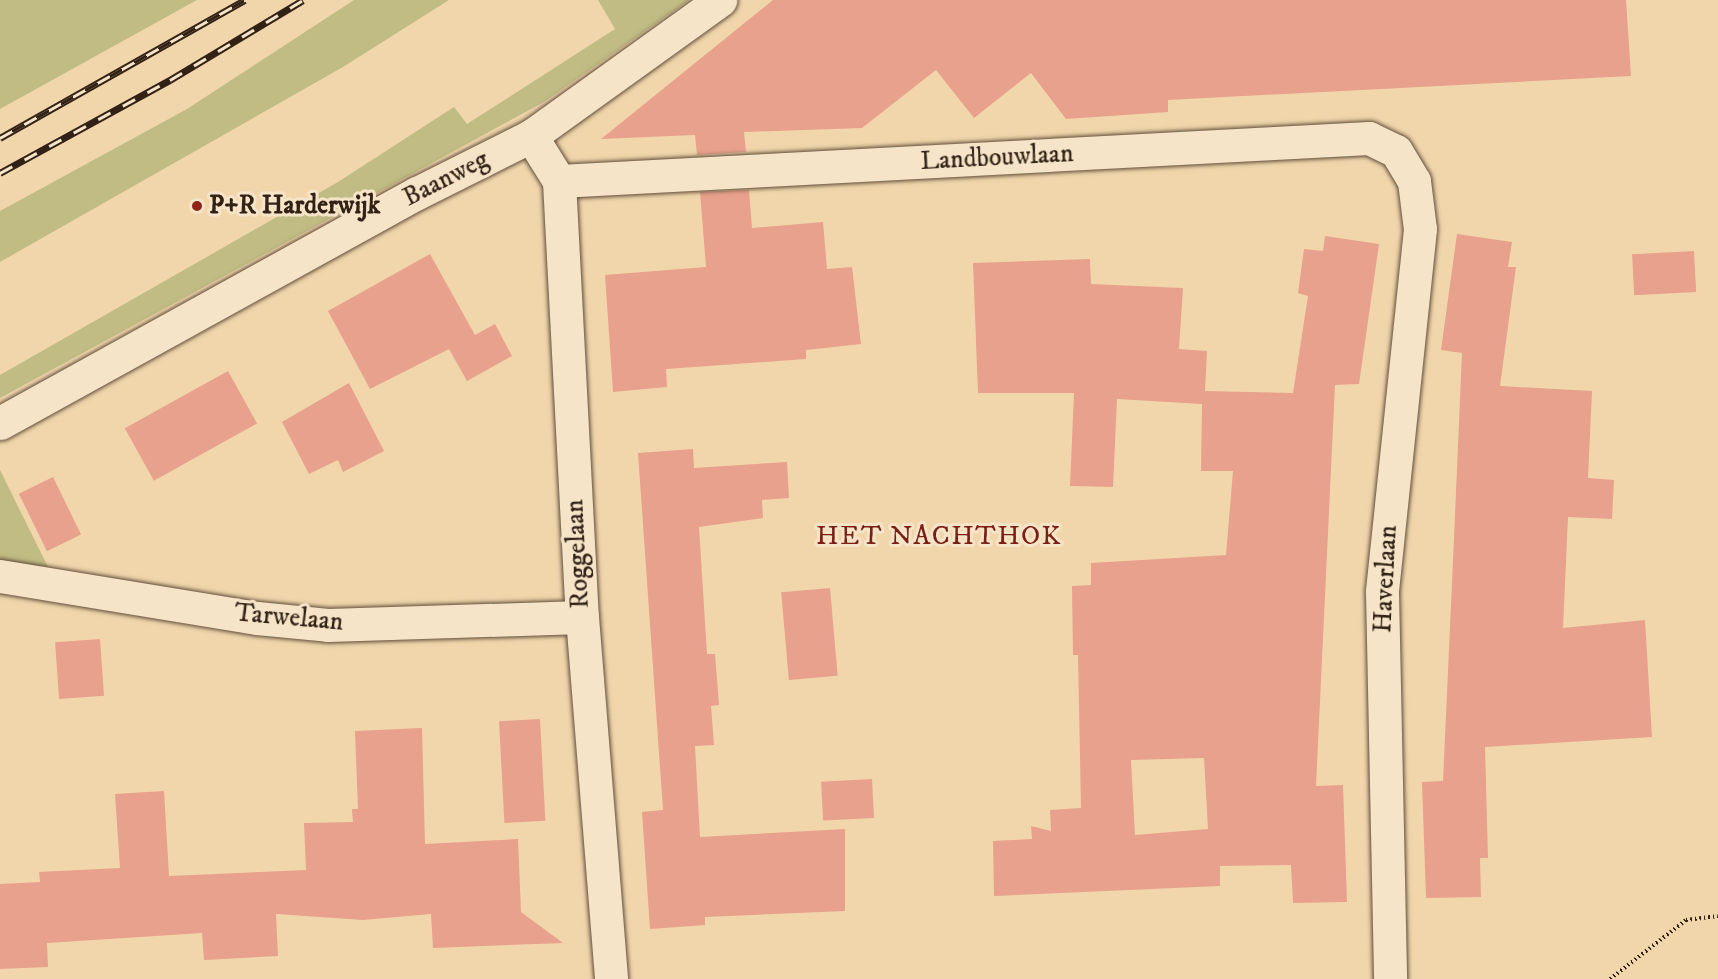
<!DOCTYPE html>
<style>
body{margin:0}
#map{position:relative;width:1718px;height:979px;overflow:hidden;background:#f1d6ac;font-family:"IM FELL DW Pica",serif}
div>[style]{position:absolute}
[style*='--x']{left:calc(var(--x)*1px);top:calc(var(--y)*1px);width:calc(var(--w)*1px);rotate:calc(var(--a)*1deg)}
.green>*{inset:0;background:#c1bc84}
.building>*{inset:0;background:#e8a18c;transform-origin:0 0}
.path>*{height:4px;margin-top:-2px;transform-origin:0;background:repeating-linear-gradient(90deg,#312215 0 1.5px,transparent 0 4.5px)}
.roads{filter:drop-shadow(0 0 2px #614f3b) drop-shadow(0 0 2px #614f3b)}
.minor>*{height:33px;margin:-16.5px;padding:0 16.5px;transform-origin:16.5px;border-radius:16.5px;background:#f6e4c9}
.rail>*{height:7px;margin-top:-3.5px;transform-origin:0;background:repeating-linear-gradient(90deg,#f6e4c9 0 14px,#312215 0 28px);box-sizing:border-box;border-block:2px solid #312215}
.dots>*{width:16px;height:16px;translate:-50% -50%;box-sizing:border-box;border:3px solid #f6e4c9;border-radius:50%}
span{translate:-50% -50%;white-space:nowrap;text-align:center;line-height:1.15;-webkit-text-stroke:6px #f6e4c9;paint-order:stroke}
.street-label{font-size:26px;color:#312215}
.poi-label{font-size:26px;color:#312215;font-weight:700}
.left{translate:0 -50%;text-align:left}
.neighbourhood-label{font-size:27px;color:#7a1f14;letter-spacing:1.5px}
</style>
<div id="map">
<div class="green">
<i style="clip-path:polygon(0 0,197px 0,0 109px)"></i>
<i style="clip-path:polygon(354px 0,449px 0,343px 67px,0 262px,0 211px,187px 109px)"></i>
<i style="clip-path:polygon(598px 0,689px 0,544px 102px,0 398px,0 375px,338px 182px,454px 107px,467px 124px,615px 29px)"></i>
<i style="clip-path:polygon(0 470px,48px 567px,0 560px)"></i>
</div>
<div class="building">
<i style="clip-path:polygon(773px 0,1626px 0,1631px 76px,1168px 100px,1168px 112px,1066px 119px,1031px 73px,974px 118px,936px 70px,862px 128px,744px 132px,746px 152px,697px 155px,695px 135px,601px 139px)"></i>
<i style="clip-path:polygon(749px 190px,752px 228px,823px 222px,827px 269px,852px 267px,861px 344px,806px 350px,806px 359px,666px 369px,667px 387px,613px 392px,605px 275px,706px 267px,700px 192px)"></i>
<i style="clip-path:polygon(1457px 234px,1512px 242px,1508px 267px,1516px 267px,1500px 386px,1592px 391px,1588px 478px,1614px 480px,1612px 519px,1568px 517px,1563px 628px,1645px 620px,1652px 737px,1485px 747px,1488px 858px,1480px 858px,1481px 897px,1426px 898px,1422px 782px,1443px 781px,1453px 561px,1462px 353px,1441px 350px)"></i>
<i style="clip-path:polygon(evenodd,1325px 236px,1379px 244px,1359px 384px,1335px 385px,1316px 786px,1343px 785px,1347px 902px,1293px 903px,1291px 865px,1220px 866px,1220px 886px,994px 896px,993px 841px,1032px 839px,1031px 826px,1051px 831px,1050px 810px,1081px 808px,1078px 655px,1073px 655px,1072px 586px,1091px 585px,1091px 563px,1226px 555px,1233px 471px,1201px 471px,1202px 404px,1117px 399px,1113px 487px,1070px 486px,1074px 393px,978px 393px,973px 263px,1090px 259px,1091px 284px,1183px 288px,1179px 349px,1207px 351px,1205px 391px,1293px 393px,1308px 296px,1298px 293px,1304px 249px,1323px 251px,1325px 236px,1204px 758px,1208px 829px,1135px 835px,1131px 760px,1204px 758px)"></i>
<i style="left:1694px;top:251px;width:41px;height:62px;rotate:87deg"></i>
<i style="clip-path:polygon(430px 254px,475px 335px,495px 324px,512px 356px,467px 381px,449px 349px,457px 345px,370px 389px,328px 311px)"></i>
<i style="left:228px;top:371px;width:60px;height:118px;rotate:61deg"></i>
<i style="clip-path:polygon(349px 383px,384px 451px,343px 472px,338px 460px,309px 474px,282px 422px)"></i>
<i style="clip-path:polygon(693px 449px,694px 468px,787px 462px,789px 498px,762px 500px,763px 518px,699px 527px,707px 654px,715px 654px,719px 705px,711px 706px,714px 745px,695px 746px,700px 837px,845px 829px,845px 911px,705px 917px,705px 925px,650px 929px,642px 812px,663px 810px,638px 453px)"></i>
<i style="left:53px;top:477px;width:64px;height:38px;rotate:64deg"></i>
<i style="left:830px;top:588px;width:88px;height:49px;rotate:85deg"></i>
<i style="left:100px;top:639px;width:57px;height:45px;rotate:86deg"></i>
<i style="left:540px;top:719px;width:102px;height:41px;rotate:87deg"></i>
<i style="clip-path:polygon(422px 728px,425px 844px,518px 839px,521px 912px,563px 943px,433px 948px,431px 914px,363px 920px,276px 914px,278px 956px,204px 960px,202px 933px,47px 943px,48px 967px,0 969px,0 884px,40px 882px,39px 872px,120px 868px,115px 794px,164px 791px,169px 876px,306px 870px,304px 823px,353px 822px,352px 809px,358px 809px,355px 731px)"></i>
<i style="left:872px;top:779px;width:39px;height:51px;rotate:87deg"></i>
</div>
<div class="path">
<i style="--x:1610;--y:979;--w:96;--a:-37.8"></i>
<i style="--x:1686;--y:920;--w:32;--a:-7"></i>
</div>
<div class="roads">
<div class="minor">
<i style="--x:531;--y:136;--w:53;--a:58.1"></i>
<i style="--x:559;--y:181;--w:437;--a:87"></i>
<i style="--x:582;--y:617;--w:363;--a:85.4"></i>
<i style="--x:559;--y:181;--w:811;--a:-3.04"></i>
<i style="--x:1369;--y:138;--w:30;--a:26"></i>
<i style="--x:1396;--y:151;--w:35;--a:59"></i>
<i style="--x:1414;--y:181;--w:48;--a:82.9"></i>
<i style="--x:1420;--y:229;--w:365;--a:96"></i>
<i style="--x:1382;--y:592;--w:387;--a:88.8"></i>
<i style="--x:0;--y:423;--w:476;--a:-28.9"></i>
<i style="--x:417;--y:193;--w:127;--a:-26.6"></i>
<i style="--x:531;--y:136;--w:233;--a:-35.7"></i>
<i style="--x:0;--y:576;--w:260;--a:9.3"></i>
<i style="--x:257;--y:618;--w:71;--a:5.6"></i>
<i style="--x:328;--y:625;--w:254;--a:-1.8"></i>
</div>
</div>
<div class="rail">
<i style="--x:0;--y:138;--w:281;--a:-29.4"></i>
<i style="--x:0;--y:173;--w:194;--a:-28.7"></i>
<i style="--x:170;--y:80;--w:155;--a:-31"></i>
</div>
<div class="dots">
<i style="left:197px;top:206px;background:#8f2418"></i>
</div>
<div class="street-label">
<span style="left:997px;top:158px;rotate:-3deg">Landbouwlaan</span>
<span style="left:446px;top:179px;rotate:-27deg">Baanweg</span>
<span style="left:578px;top:554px;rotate:-93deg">Roggelaan</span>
<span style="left:1386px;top:579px;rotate:-87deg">Haverlaan</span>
<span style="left:289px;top:618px;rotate:5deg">Tarwelaan</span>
</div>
<div class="poi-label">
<span class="left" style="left:209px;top:206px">P+R Harderwijk</span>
</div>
<div class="neighbourhood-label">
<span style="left:939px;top:537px">HET NACHTHOK</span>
</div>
</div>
